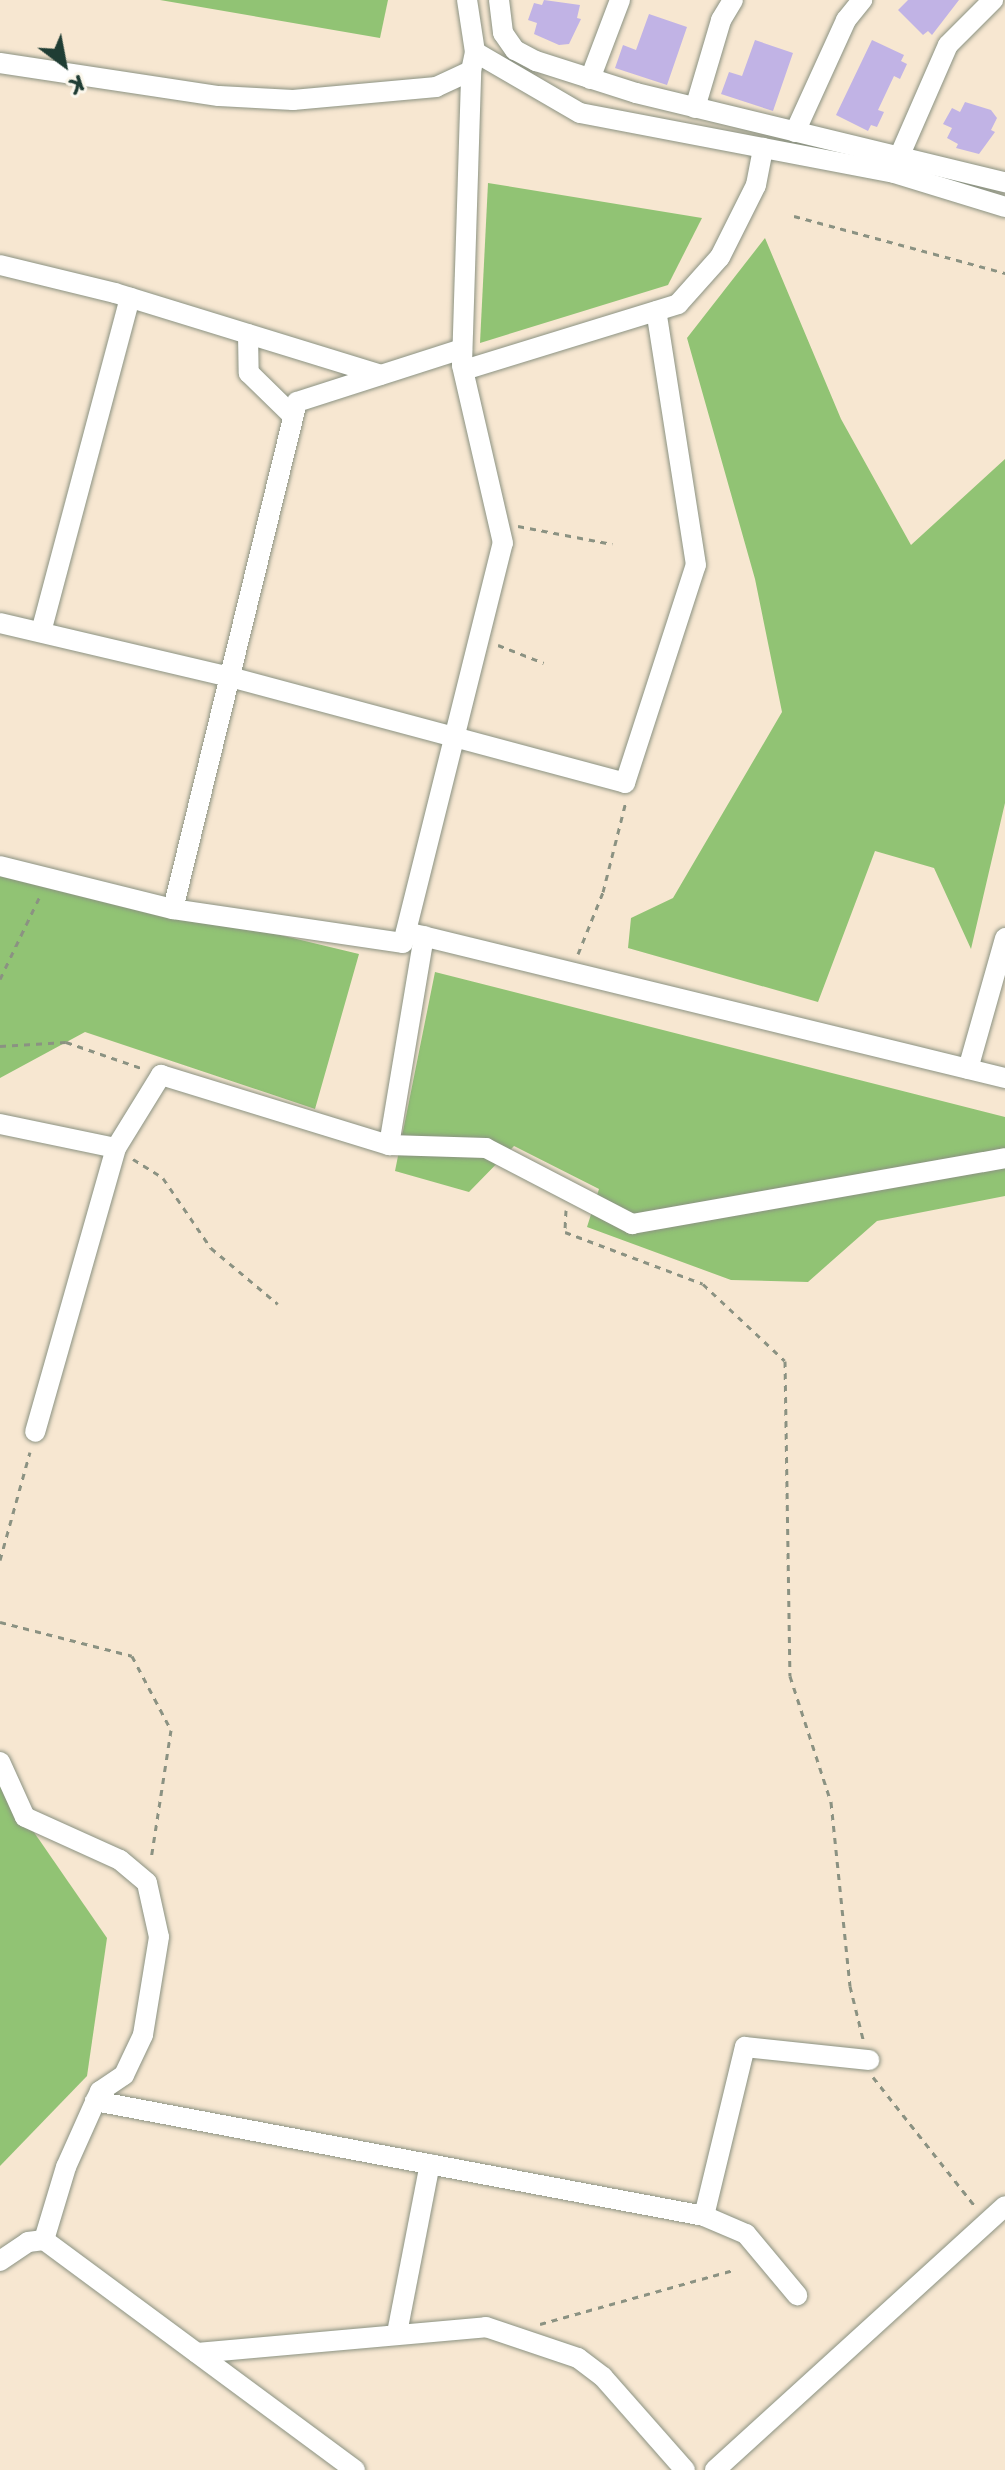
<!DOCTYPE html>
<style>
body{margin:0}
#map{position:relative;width:1005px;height:2470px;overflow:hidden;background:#f7e7d1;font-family:Sriracha,sans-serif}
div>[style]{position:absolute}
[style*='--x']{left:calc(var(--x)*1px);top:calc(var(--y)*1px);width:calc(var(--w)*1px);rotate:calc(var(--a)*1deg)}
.green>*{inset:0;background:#91c374}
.building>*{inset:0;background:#c1b3e5}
.path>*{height:3px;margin-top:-1.5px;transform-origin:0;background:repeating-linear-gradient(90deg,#8b9282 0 6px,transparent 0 12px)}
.roads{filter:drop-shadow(0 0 2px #8b9282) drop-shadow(0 0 2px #8b9282)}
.minor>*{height:20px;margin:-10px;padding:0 10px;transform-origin:10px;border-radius:10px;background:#fff}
span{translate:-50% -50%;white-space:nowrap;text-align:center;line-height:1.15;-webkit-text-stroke:6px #fbf7ec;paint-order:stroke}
.north{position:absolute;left:24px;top:24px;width:80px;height:80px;-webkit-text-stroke:6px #fbf7ec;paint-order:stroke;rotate:148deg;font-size:22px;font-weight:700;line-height:32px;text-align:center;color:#1f3d34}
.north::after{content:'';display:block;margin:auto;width:28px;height:36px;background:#1f3d34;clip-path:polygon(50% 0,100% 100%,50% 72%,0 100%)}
</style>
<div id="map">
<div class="green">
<i style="clip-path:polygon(160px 0,388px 0,380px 38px)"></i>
<i style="clip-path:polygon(488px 183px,702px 218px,668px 285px,480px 343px)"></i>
<i style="clip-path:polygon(765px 238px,841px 419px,911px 545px,1005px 459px,1005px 803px,971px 949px,934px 868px,875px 851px,818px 1002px,628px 948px,631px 918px,673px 898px,782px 712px,755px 579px,687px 338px)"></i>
<i style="clip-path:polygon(0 868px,359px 954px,315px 1109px,85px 1032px,0 1078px)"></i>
<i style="clip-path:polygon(435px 972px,1005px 1117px,1005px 1196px,877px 1221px,808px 1282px,731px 1280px,587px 1227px,599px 1189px,514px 1146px,469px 1192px,395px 1171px)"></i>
<i style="clip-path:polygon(0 1783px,107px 1938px,87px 2076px,0 2166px)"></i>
</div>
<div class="building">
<i style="clip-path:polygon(544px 0,580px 5px,577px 18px,581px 19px,569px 44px,559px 45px,534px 34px,537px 23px,528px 20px,534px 3px,542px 5px)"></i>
<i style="clip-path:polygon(908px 0,959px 0,932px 35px,928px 31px,923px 35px,898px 10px)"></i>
<i style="clip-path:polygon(649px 14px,687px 27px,667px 85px,615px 68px,623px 45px,636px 50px)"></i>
<i style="clip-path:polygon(755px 40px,793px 53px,773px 111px,721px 94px,729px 72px,742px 76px)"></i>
<i style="clip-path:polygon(872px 40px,904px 55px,901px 61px,907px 64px,900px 79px,894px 76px,878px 110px,884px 112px,877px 127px,871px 125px,868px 131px,836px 115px)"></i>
<i style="clip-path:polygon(965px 102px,991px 110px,997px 118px,991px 130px,995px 132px,979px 154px,956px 148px,958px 144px,947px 138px,952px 128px,943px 124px,952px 108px,960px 112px)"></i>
</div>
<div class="path">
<i style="--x:794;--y:216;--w:219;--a:15.1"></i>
<i style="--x:518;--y:526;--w:96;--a:10.8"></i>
<i style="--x:498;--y:645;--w:49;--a:21.4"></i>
<i style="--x:578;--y:954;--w:67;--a:-68"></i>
<i style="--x:603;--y:892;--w:94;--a:-75.8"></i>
<i style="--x:0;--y:979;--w:92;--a:-64.3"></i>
<i style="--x:0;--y:1046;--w:66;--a:-3.5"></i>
<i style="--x:66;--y:1042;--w:83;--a:19.1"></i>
<i style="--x:133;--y:1159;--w:36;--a:32"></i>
<i style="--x:163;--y:1178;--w:85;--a:55.6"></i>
<i style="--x:211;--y:1248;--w:87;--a:39.9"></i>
<i style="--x:566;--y:1210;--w:22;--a:93"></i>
<i style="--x:565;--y:1232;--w:147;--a:20.6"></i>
<i style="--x:703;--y:1284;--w:112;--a:43.2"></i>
<i style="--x:785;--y:1361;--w:315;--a:89.1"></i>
<i style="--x:790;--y:1676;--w:133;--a:72"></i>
<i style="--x:831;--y:1802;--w:185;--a:84.1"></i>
<i style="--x:850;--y:1986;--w:55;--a:76.2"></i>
<i style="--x:0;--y:1560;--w:112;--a:-74.5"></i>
<i style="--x:0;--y:1622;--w:136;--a:14.4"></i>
<i style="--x:132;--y:1656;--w:84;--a:62.2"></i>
<i style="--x:171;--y:1730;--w:131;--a:98.8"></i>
<i style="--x:873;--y:2077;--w:164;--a:51.7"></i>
<i style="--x:540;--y:2324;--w:200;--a:-15.6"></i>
</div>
<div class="roads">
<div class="minor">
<i style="--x:499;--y:0;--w:33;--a:83"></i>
<i style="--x:503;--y:33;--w:21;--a:55"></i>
<i style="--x:515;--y:50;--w:24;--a:28"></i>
<i style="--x:536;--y:61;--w:105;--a:17.7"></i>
<i style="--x:636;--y:93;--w:380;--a:13.6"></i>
<i style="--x:475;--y:52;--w:121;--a:30.2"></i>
<i style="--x:580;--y:113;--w:320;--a:10.8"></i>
<i style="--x:894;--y:173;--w:116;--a:17"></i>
<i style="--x:0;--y:63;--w:221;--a:8.6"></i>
<i style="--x:219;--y:96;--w:74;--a:3.1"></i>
<i style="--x:293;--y:100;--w:144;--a:-5.2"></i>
<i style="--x:436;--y:87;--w:38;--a:-25"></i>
<i style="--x:471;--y:71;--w:19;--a:-78"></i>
<i style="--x:475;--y:52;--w:53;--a:-98.7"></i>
<i style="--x:590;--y:79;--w:85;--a:-69.2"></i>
<i style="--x:695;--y:108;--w:92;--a:-73.5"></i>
<i style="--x:721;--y:20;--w:23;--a:-59"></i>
<i style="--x:795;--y:132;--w:123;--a:-65.5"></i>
<i style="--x:846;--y:20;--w:26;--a:-51"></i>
<i style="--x:899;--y:157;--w:122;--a:-66.4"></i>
<i style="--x:948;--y:45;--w:64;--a:-45"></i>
<i style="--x:0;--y:265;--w:118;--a:13.7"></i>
<i style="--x:115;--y:293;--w:278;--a:17.1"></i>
<i style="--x:248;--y:334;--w:39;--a:89"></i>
<i style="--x:249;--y:373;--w:62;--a:44.3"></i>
<i style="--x:464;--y:370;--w:224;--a:-17.1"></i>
<i style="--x:678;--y:304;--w:63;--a:-48.2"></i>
<i style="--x:720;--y:257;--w:80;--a:-63.4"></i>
<i style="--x:756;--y:185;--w:38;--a:-79"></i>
<i style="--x:0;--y:623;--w:236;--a:13.2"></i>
<i style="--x:230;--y:677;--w:409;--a:15"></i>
<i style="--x:625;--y:783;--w:229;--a:-72"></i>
<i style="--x:696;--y:565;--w:257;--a:-98.9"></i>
<i style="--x:41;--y:632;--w:346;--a:-75.1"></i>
<i style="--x:0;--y:866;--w:178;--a:14"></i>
<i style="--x:173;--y:909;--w:232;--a:8.4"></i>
<i style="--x:403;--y:943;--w:412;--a:-76"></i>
<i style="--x:503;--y:543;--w:183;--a:-103"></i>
<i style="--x:462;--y:365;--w:294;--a:-88.2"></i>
<i style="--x:173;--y:909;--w:522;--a:-76.26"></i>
<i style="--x:297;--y:402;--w:173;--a:-17.8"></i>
<i style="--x:406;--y:932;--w:617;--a:13.7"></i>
<i style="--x:968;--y:1069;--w:136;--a:-74.2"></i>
<i style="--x:0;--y:1124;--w:118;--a:11.7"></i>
<i style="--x:116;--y:1148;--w:295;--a:105.9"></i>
<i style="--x:389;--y:1145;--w:212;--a:-80.5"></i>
<i style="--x:116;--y:1148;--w:86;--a:-58.3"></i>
<i style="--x:161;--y:1075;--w:239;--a:17.1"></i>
<i style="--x:389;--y:1145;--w:97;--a:1.8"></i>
<i style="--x:486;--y:1148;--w:165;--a:27.5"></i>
<i style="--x:632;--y:1224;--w:379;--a:-10"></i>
<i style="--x:0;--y:1762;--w:60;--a:65.6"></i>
<i style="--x:25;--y:1817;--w:104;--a:24.4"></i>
<i style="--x:120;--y:1860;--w:35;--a:40"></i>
<i style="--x:147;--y:1883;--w:55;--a:77.5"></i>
<i style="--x:159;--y:1937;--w:99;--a:99.3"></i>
<i style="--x:143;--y:2035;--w:44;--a:115.4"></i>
<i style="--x:124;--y:2075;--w:29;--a:146"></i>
<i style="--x:100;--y:2091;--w:83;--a:114.1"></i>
<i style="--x:66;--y:2167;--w:76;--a:106.8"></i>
<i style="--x:95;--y:2101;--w:620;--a:10.69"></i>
<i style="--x:704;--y:2216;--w:174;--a:-76.4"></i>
<i style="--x:745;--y:2047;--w:125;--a:6"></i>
<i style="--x:704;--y:2216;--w:46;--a:23.2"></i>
<i style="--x:746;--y:2234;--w:80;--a:50.1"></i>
<i style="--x:0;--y:2261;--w:34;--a:-34"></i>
<i style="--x:28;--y:2242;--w:16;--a:-7"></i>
<i style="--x:44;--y:2240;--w:387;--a:36.5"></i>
<i style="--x:397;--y:2333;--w:172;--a:-79"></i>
<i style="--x:197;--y:2353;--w:290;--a:-5.1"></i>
<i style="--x:486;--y:2327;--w:97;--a:18.6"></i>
<i style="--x:578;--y:2358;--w:31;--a:37"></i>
<i style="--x:603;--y:2377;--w:124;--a:48.6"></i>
<i style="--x:715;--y:2470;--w:392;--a:-42.3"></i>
</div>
</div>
<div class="north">K</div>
</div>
